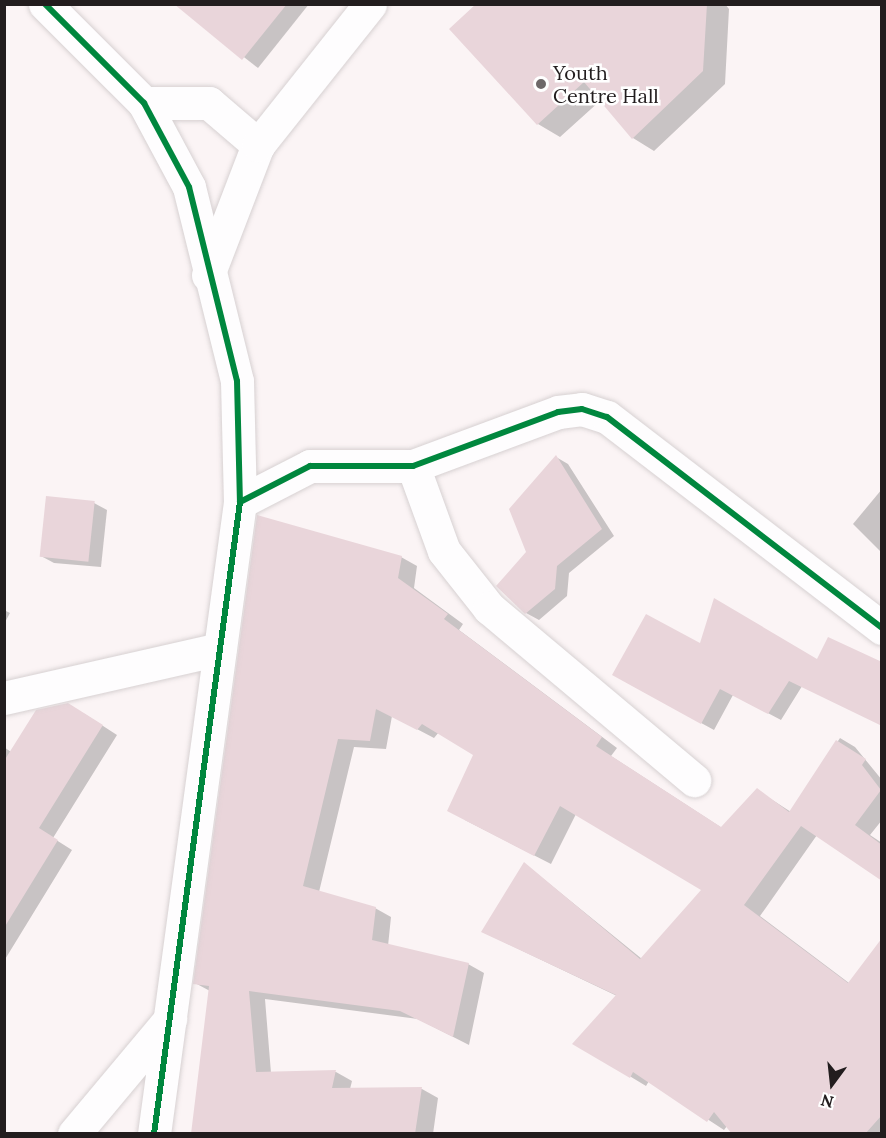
<!DOCTYPE html>
<style>
body{margin:0}
#map{position:relative;width:886px;height:1138px;overflow:hidden;background:#fbf4f5;font-family:Lora,serif}
div>[style]{position:absolute}
[style*='--x']{left:calc(var(--x)*1px);top:calc(var(--y)*1px);width:calc(var(--w)*1px);rotate:calc(var(--a)*1deg)}
.shadow>*{inset:0;background:#0003}
.building>*{inset:0;background:#e9d5da;transform-origin:0 0}
.roads{filter:drop-shadow(0 0 2px #d7d1d2) drop-shadow(0 0 2px #d7d1d2)}
.minor>*{height:33px;margin:-16.5px;padding:0 16.5px;transform-origin:16.5px;border-radius:16.5px;background:#fefdfe}
.cycleway>*{height:6px;margin:-3px;padding:0 3px;transform-origin:3px;border-radius:3px;background:#00873e}
.dots>*{width:16px;height:16px;translate:-50% -50%;box-sizing:border-box;border:3px solid #fff;border-radius:50%}
span{translate:-50% -50%;white-space:nowrap;text-align:center;line-height:1.15;-webkit-text-stroke:5px #fff;paint-order:stroke}
.poi-label{font-size:20px;color:#221d1e}
.left{translate:0 -50%;text-align:left}
.frame{position:absolute;inset:0;border:6px solid #221d1e;pointer-events:none}
.north{position:absolute;left:802px;top:1054px;width:60px;height:60px;-webkit-text-stroke:4px #fff;paint-order:stroke;rotate:195deg;font-size:16px;font-weight:700;line-height:24px;text-align:center;color:#221d1e}
.north::after{content:'';display:block;margin:auto;width:21px;height:27px;background:#221d1e;clip-path:polygon(50% 0,100% 100%,50% 72%,0 100%)}
</style>
<div id="map">
<div class="shadow">
<i style="clip-path:polygon(176px 4px,309px 4px,258px 68px)"></i>
<i style="clip-path:polygon(478px 4px,725px 4px,729px 9px,725px 84px,654px 151px,633px 138px,601px 100px,560px 137px,538px 124px,451px 29px)"></i>
<i style="clip-path:polygon(556px 457px,568px 464px,614px 536px,569px 573px,567px 596px,539px 620px,526px 613px,528px 552px)"></i>
<i style="clip-path:polygon(882px 489px,882px 553px,853px 524px)"></i>
<i style="clip-path:polygon(94px 503px,107px 510px,101px 567px,54px 563px,41px 556px)"></i>
<i style="clip-path:polygon(401px 557px,417px 566px,414px 588px,463px 624px,459px 630px,617px 748px,611px 756px,722px 828px,757px 790px,791px 812px,840px 738px,855px 747px,882px 780px,882px 820px,870px 835px,882px 843px,882px 879px,817px 835px,760px 916px,849px 983px,882px 940px,882px 1134px,734px 1134px,727px 1126px,724px 1130px,649px 1081px,646px 1086px,575px 1043px,617px 996px,483px 932px,525px 864px,642px 959px,703px 890px,576px 814px,551px 864px,465px 820px,475px 754px,439px 732px,434px 738px,392px 716px,386px 749px,354px 747px,319px 892px,375px 908px,391px 917px,388px 946px,468px 964px,484px 973px,469px 1045px,418px 1019px,265px 999px,271px 1073px,336px 1072px,352px 1081px,350px 1089px,422px 1089px,438px 1098px,433px 1134px,192px 1134px,210px 991px,195px 983px)"></i>
<i style="clip-path:polygon(4px 610px,10px 613px,4px 624px)"></i>
<i style="clip-path:polygon(700px 645px,804px 683px,781px 720px,733px 695px,714px 730px,626px 682px)"></i>
<i style="clip-path:polygon(83px 713px,117px 735px,53px 838px,72px 850px,4px 961px,4px 747px,11px 752px)"></i>
</div>
<div class="building">
<i style="clip-path:polygon(174px 4px,287px 4px,242px 60px)"></i>
<i style="clip-path:polygon(476px 4px,707px 4px,703px 71px,632px 139px,584px 82px,537px 125px,449px 29px)"></i>
<i style="clip-path:polygon(556px 455px,602px 529px,557px 566px,555px 589px,525px 614px,496px 586px,526px 552px,509px 509px)"></i>
<i style="left:46px;top:496px;width:49px;height:61px;rotate:6deg"></i>
<i style="clip-path:polygon(257px 515px,402px 556px,398px 578px,448px 614px,444px 619px,602px 737px,596px 746px,721px 827px,757px 788px,789px 812px,836px 740px,866px 759px,862px 765px,881px 790px,855px 825px,882px 845px,882px 881px,801px 826px,744px 905px,848px 983px,882px 938px,882px 1115px,865px 1134px,732px 1134px,714px 1112px,707px 1122px,633px 1072px,630px 1078px,572px 1044px,616px 995px,481px 932px,524px 862px,640px 959px,701px 890px,560px 806px,534px 856px,447px 811px,473px 755px,422px 724px,417px 730px,376px 709px,370px 741px,338px 739px,303px 886px,376px 907px,372px 940px,469px 963px,453px 1037px,400px 1011px,249px 991px,256px 1072px,336px 1070px,332px 1088px,422px 1087px,415px 1134px,191px 1134px,209px 986px,193px 984px)"></i>
<i style="clip-path:polygon(714px 598px,817px 659px,828px 637px,882px 662px,882px 726px,789px 681px,768px 714px,720px 689px,701px 724px,612px 675px,646px 614px,700px 643px)"></i>
<i style="clip-path:polygon(68px 703px,103px 725px,39px 828px,58px 840px,4px 928px,4px 761px,36px 710px)"></i>
</div>
<div class="roads">
<div class="minor">
<i style="--x:45;--y:4;--w:140;--a:45"></i>
<i style="--x:144;--y:103;--w:95;--a:61.8"></i>
<i style="--x:189;--y:187;--w:200;--a:76.1"></i>
<i style="--x:237;--y:381;--w:121;--a:88.6"></i>
<i style="--x:240;--y:502;--w:638;--a:97.75"></i>
<i style="--x:144;--y:103;--w:65;--a:0"></i>
<i style="--x:209;--y:103;--w:65;--a:40.6"></i>
<i style="--x:208;--y:275;--w:139;--a:-69"></i>
<i style="--x:258;--y:145;--w:180;--a:-51.5"></i>
<i style="--x:413;--y:466;--w:90;--a:70"></i>
<i style="--x:444;--y:551;--w:73;--a:51.7"></i>
<i style="--x:489;--y:608;--w:268;--a:40"></i>
<i style="--x:240;--y:502;--w:79;--a:-27.2"></i>
<i style="--x:310;--y:466;--w:103;--a:0"></i>
<i style="--x:413;--y:466;--w:155;--a:-20.4"></i>
<i style="--x:558;--y:412;--w:24;--a:-7"></i>
<i style="--x:582;--y:409;--w:26;--a:18"></i>
<i style="--x:607;--y:417;--w:347;--a:37.5"></i>
<i style="--x:4;--y:698;--w:221;--a:-12.8"></i>
<i style="--x:74;--y:1134;--w:150;--a:-50.1"></i>
</div>
</div>
<div class="cycleway">
<i style="--x:45;--y:4;--w:140;--a:45"></i>
<i style="--x:144;--y:103;--w:95;--a:61.8"></i>
<i style="--x:189;--y:187;--w:200;--a:76.1"></i>
<i style="--x:237;--y:381;--w:121;--a:88.6"></i>
<i style="--x:240;--y:502;--w:638;--a:97.75"></i>
<i style="--x:240;--y:502;--w:79;--a:-27.2"></i>
<i style="--x:310;--y:466;--w:103;--a:0"></i>
<i style="--x:413;--y:466;--w:155;--a:-20.4"></i>
<i style="--x:558;--y:412;--w:24;--a:-7"></i>
<i style="--x:582;--y:409;--w:26;--a:18"></i>
<i style="--x:607;--y:417;--w:347;--a:37.5"></i>
</div>
<div class="dots">
<i style="left:541px;top:84px;background:#6e6869"></i>
</div>
<div class="poi-label">
<span class="left" style="left:553px;top:84px">Youth<br>Centre Hall</span>
</div>
<div class="frame"></div>
<div class="north">N</div>
</div>
